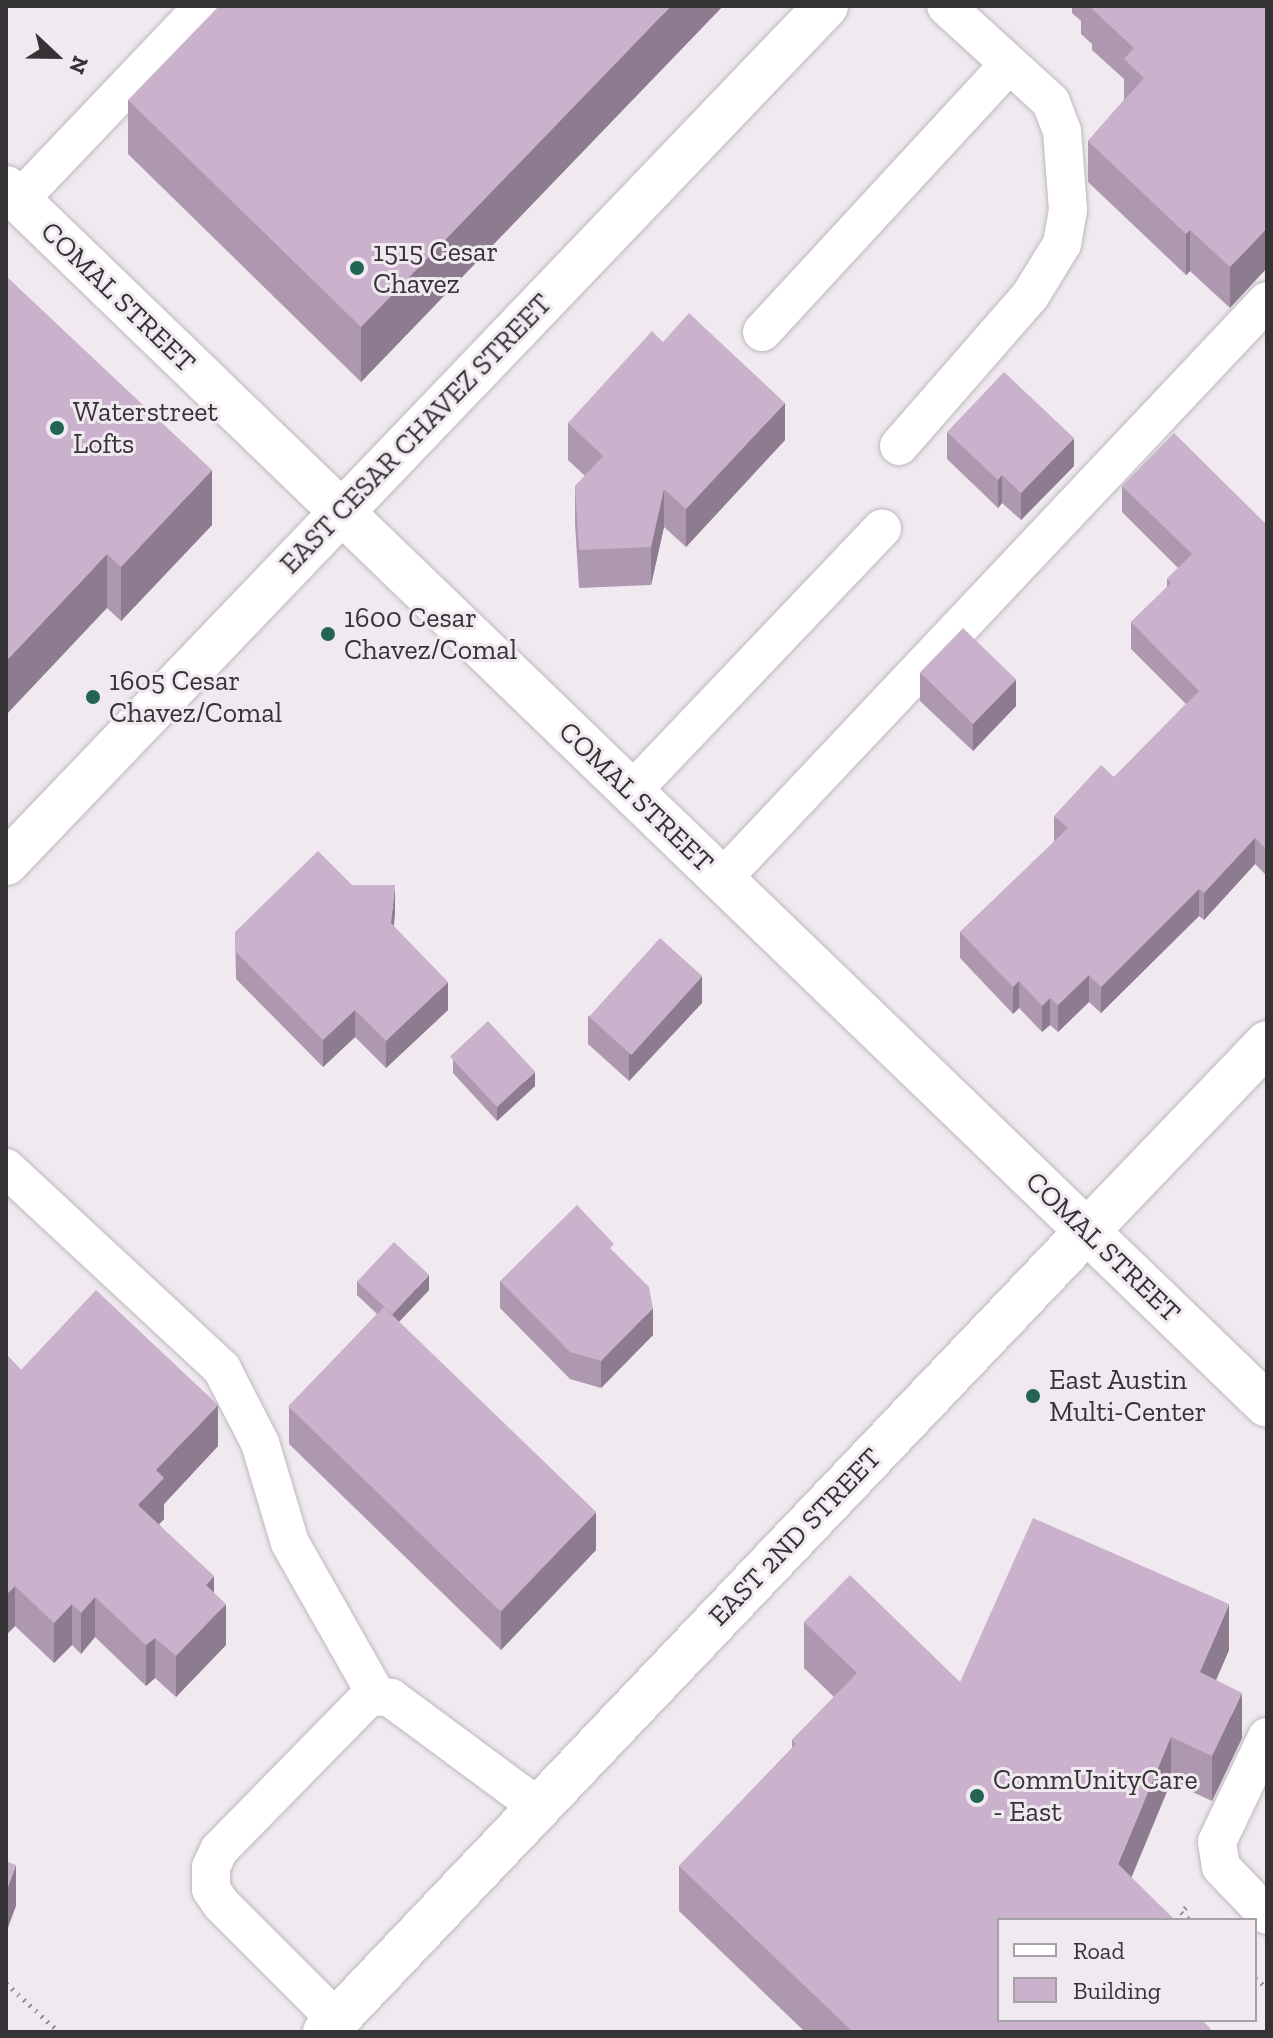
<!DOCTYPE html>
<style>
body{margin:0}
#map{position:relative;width:1273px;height:2038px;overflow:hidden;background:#f0eaf0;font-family:"Zilla Slab",serif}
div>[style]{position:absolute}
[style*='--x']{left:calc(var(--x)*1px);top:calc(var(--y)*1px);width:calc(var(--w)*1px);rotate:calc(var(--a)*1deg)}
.path>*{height:5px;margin-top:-2.5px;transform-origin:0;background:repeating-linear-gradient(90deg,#999499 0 2px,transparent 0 8px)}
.roads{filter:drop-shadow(0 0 2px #bdb8be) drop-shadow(0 0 2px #bdb8be)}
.lane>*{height:38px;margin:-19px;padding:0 19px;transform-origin:19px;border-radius:19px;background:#fff}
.street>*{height:44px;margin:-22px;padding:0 22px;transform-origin:22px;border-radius:22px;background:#fff}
.secondary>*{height:44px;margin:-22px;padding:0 22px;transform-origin:22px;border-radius:22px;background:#fff}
.wall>*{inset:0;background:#ae98af}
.shaded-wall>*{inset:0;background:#8d7c8f;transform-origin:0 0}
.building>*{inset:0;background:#cab1cc;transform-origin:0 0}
.dots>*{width:22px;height:22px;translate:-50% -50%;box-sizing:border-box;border:4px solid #f0eaf0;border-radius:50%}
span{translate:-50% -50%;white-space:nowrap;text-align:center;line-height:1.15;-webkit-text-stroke:6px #f0eaf0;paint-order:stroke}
.poi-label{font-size:28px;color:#363336}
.left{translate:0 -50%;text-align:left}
.street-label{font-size:28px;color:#363336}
.frame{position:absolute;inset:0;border:8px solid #363336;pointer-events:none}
.legend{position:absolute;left:997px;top:1918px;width:260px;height:104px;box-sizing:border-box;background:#f0eaf0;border:2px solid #a6a1a6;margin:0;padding:10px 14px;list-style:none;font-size:24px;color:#363336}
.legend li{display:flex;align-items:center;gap:16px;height:40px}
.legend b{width:40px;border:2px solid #a6a1a6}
.north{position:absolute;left:16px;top:16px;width:80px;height:80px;-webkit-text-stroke:6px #f0eaf0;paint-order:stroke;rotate:112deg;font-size:22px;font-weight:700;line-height:32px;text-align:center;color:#363336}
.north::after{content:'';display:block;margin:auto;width:28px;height:36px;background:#363336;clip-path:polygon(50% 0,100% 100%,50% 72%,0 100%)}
</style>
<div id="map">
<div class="path">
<i style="--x:1186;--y:1907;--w:7;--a:135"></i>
<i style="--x:1181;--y:1912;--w:12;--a:42"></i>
<i style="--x:1255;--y:1978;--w:16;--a:40"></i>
<i style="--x:6;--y:1983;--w:72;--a:42.8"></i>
</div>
<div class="roads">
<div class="lane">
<i style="--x:19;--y:200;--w:268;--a:-46.4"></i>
<i style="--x:762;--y:332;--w:364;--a:-47.3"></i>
<i style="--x:899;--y:446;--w:199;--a:-48.9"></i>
<i style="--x:1030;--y:296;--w:61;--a:-58.4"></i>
<i style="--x:1062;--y:244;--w:35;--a:-80"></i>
<i style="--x:1068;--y:210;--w:79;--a:-94.3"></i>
<i style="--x:1062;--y:131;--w:31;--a:-111"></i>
<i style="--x:1051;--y:102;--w:142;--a:-137.6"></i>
<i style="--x:631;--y:792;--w:364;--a:-46.4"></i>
<i style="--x:722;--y:879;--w:794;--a:-46.68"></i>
<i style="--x:6;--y:1168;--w:295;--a:42.9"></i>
<i style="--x:222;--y:1369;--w:83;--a:62.8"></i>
<i style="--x:260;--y:1443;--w:104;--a:73.3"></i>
<i style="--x:290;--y:1543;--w:176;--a:60.4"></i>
<i style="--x:1267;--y:1737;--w:116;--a:115.5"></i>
<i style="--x:1217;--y:1842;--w:25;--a:81"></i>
<i style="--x:1221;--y:1867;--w:66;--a:46.2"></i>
<i style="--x:337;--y:2020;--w:164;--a:-135"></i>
<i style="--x:221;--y:1904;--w:18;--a:-124"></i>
<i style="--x:211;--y:1889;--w:22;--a:-90"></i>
<i style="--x:211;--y:1867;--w:19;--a:-65"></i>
<i style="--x:219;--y:1850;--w:211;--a:-45.6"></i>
<i style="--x:367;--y:1699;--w:10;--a:-17"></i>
<i style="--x:377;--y:1696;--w:14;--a:8"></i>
<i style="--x:391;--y:1698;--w:182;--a:36.5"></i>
</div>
<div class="street">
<i style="--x:1087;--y:1231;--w:260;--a:-46.2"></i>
</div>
<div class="secondary">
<i style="--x:6;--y:188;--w:1752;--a:43.98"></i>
<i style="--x:6;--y:863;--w:1186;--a:-46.26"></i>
<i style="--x:325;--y:2032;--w:1106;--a:-46.43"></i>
</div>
</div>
<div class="wall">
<i style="clip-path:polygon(723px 6px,361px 382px,128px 154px,128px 100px)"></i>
<i style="clip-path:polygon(1072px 6px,1267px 6px,1230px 308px,1190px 271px,1186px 275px,1088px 182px,1088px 141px,1124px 100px,1124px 79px,1092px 50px,1092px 44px,1081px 34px,1081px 21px,1072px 13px)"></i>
<i style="clip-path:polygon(6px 276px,212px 525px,121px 621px,107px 608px)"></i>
<i style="clip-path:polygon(663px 342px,785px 440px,686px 547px,664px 527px,651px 585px,579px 588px,575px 524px,575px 486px,585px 476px,568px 460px,568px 423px)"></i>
<i style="clip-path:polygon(947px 432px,1074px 466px,1021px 520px,1002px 503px,998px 508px,947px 459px)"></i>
<i style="clip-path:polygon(1122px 486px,1267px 525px,1266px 875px,1255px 864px,1204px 920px,1199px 916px,1101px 1013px,1089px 1002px,1058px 1032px,1050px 1025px,1042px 1032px,1019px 1008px,1013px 1014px,960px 958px,960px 932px,1054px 842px,1054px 816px,1114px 777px,1186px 704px,1131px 649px,1131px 622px,1167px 587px,1167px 579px,1178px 568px,1122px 512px)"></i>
<i style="clip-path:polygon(920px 673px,1016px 706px,973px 751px,920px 701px)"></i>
<i style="clip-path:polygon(352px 885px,395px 912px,394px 926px,448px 1010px,386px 1068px,355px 1037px,323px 1067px,236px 979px,235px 932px)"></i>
<i style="clip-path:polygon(702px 1003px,629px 1081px,588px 1044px,588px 1016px)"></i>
<i style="clip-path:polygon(453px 1059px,535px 1086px,497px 1121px,453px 1073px)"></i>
<i style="clip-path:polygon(614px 1252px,653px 1335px,601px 1388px,570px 1379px,500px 1308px,500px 1281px)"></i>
<i style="clip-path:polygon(357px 1281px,429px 1290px,399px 1322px,596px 1550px,501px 1650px,289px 1444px,289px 1407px,377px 1314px,357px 1295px)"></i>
<i style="clip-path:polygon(6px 1354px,21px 1370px,218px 1446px,164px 1504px,164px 1519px,159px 1524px,214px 1593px,226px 1645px,176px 1697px,155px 1678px,146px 1686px,95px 1637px,81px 1654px,72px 1645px,54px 1663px,15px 1626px,6px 1635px)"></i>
<i style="clip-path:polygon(804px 1622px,960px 1682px,1229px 1650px,1216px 1680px,1242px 1738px,1212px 1801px,1171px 1782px,999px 1920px,1211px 2032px,805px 2032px,679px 1911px,679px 1866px,792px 1748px,792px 1740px,834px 1697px,804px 1668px)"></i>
</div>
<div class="shaded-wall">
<i style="clip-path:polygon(671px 6px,723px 6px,361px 382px,361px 327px)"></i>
<i style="clip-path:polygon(1267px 228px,1267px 268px,1230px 308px,1230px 267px)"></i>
<i style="clip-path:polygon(1190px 230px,1190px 271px,1186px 275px,1186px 234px)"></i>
<i style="clip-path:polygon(785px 403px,785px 440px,686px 547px,686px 509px)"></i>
<i style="clip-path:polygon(1074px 438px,1074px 466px,1021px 520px,1021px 493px)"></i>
<i style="clip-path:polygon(212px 470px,212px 525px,121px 621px,121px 567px)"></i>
<i style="clip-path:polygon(1002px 475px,1002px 503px,998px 508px,998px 480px)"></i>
<i style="clip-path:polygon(664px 489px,664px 527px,651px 585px,651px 547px)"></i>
<i style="clip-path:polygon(107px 554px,107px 608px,6px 715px,6px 661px)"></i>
<i style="clip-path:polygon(1016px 679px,1016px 706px,973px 751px,973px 724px)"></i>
<i style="clip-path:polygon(1255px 838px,1255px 864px,1204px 920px,1204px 893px)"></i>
<i style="left:1267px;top:848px;width:27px;height:1px;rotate:90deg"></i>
<i style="clip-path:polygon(395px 885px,395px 912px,391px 950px,391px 923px)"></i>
<i style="clip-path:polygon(1199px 889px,1199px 916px,1101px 1013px,1101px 987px)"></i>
<i style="clip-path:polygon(1089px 975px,1089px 1002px,1058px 1032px,1058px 1005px)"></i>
<i style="clip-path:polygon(702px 976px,702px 1003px,629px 1081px,629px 1054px)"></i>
<i style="clip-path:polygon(1019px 981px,1019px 1008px,1013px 1014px,1013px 987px)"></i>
<i style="clip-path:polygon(448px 982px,448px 1010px,386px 1068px,386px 1041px)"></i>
<i style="clip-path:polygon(1050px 998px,1050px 1025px,1042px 1032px,1042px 1006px)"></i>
<i style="clip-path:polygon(355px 1010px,355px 1037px,323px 1067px,323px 1040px)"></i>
<i style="clip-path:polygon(535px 1072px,535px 1086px,497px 1121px,497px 1107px)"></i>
<i style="clip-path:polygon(429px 1275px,429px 1290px,393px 1328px,393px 1314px)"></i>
<i style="clip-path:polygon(653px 1308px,653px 1335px,601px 1388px,601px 1361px)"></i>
<i style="clip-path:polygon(218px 1405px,218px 1446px,164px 1504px,164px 1519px,138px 1546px,138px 1505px,156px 1470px)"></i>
<i style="clip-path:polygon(596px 1512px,596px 1550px,501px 1650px,501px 1612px)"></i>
<i style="clip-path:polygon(214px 1576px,214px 1616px,226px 1604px,226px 1645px,176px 1697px,176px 1656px,206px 1585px)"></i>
<i style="clip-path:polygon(15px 1586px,15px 1626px,6px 1635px,6px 1595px)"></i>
<i style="clip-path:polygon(95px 1597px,95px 1637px,81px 1654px,81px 1613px)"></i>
<i style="clip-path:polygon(72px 1604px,72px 1645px,54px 1663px,54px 1623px)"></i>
<i style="clip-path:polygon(1229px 1604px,1229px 1650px,1200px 1717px,1200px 1672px)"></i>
<i style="clip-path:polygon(155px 1638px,155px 1678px,146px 1686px,146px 1645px)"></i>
<i style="clip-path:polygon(1242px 1693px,1242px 1738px,1212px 1801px,1212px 1756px)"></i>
<i style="clip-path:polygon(1171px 1737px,1171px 1782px,1118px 1910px,1118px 1864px)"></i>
<i style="clip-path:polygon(16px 1865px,16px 1906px,6px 1933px,6px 1892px)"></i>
</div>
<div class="building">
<i style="clip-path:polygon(219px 6px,671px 6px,361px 327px,128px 100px)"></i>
<i style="clip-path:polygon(1094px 6px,1267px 6px,1267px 228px,1230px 267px,1190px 230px,1186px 234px,1088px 141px,1144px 78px,1124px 59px,1134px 48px,1092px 9px)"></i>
<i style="clip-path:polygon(6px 276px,212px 470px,121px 567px,107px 554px,6px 661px)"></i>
<i style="clip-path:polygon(689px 313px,785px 403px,686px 509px,664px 489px,651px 547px,579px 550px,575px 486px,603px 456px,568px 423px,652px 331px,663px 342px)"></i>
<i style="clip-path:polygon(1004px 372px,1074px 438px,1021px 493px,1002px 475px,998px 480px,947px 432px)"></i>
<i style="clip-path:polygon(1174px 433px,1267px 525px,1267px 848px,1266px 849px,1255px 838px,1204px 893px,1199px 889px,1101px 987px,1089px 975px,1058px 1005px,1050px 998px,1042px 1006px,1019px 981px,1013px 987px,960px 932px,1068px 828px,1054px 816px,1101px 765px,1114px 777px,1199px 691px,1131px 622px,1171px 583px,1167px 579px,1192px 554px,1122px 486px)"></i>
<i style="left:963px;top:628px;width:74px;height:62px;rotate:44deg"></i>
<i style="clip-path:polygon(318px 851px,352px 885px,395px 885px,391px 923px,448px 982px,386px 1041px,355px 1010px,323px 1040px,236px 952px,235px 932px)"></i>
<i style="left:660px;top:938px;width:57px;height:106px;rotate:42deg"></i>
<i style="left:488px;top:1021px;width:69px;height:52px;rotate:47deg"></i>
<i style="clip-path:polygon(577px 1205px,614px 1244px,610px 1248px,649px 1287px,653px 1308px,601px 1361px,570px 1352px,500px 1281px)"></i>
<i style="left:394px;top:1242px;width:48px;height:54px;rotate:43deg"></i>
<i style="clip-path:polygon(96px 1290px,218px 1405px,156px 1470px,164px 1478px,138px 1505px,214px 1576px,206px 1585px,226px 1604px,176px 1656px,155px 1638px,146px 1645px,95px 1597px,81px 1613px,72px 1604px,54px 1623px,15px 1586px,6px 1595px,6px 1354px,21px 1370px)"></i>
<i style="left:384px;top:1307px;width:295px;height:138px;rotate:44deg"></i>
<i style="clip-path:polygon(1033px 1518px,1229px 1604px,1200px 1672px,1242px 1693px,1212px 1756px,1171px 1737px,1118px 1864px,1175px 1920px,999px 1920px,999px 2020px,1202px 2020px,1211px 2029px,1208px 2032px,853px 2032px,679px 1866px,796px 1744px,792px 1740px,857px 1673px,804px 1622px,850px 1575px,960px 1682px)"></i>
<i style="clip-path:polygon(6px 1861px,16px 1865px,6px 1892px)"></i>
</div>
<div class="dots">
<i style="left:357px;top:268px;background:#236453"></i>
<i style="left:57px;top:428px;background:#236453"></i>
<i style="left:328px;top:634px;background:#236453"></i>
<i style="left:93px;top:697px;background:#236453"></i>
<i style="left:1033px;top:1396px;background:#236453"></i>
<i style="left:977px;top:1796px;background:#236453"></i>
</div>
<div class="poi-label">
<span class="left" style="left:373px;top:268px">1515 Cesar<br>Chavez</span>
<span class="left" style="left:73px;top:428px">Waterstreet<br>Lofts</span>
<span class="left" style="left:344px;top:634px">1600 Cesar<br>Chavez/Comal</span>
<span class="left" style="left:109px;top:697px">1605 Cesar<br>Chavez/Comal</span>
<span class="left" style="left:1049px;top:1396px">East Austin<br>Multi-Center</span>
<span class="left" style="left:993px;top:1796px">CommUnityCare<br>- East</span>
</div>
<div class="street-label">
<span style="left:118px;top:297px;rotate:44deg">COMAL STREET</span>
<span style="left:416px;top:434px;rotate:-46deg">EAST CESAR CHAVEZ STREET</span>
<span style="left:636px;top:797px;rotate:44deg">COMAL STREET</span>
<span style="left:1103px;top:1247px;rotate:44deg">COMAL STREET</span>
<span style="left:795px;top:1537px;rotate:-46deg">EAST 2ND STREET</span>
</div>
<div class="frame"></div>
<ul class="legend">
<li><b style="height:10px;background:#fff"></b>Road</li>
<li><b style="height:22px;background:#cab1cc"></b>Building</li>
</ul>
<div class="north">N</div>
</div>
